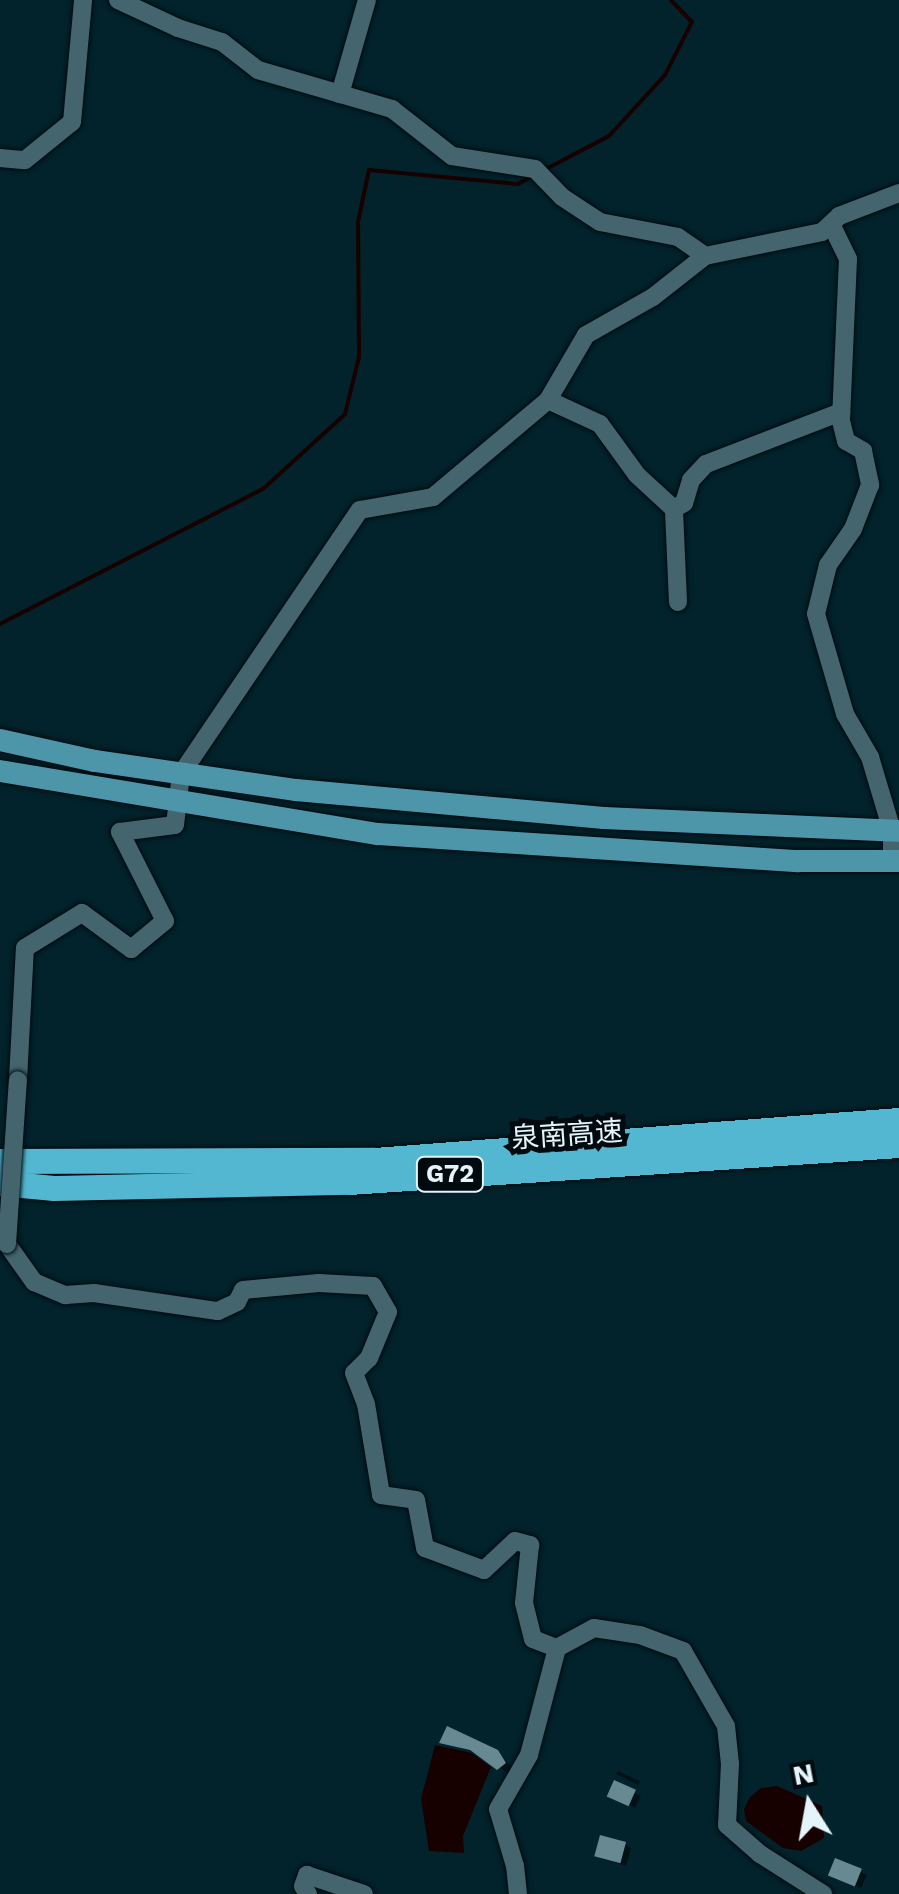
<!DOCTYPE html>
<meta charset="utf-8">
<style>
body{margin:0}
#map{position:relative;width:899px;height:1894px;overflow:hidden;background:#02232b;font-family:"Work Sans","Noto Sans SC",sans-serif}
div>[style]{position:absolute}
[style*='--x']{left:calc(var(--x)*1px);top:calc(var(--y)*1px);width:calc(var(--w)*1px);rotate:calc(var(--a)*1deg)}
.water>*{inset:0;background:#170100}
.shadow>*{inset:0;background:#0007;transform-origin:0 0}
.stream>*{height:4px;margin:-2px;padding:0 2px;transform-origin:2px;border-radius:2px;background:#170100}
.building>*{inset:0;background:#678992;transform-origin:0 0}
.roads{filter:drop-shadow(0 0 2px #000b11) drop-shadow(0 0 2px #000b11)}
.minor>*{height:18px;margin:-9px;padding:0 9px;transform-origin:9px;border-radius:9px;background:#44656e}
.major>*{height:22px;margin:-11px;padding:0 11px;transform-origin:11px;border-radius:11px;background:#4d96a9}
.highway>*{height:25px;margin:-12.5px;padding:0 12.5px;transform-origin:12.5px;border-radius:12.5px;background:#53b7d1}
.bridges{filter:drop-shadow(0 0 2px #000b11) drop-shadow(0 0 2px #000b11)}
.minor-bridge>*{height:18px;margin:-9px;padding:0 9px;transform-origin:9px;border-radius:9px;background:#44656e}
span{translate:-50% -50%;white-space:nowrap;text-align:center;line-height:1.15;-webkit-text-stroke:10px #010a0e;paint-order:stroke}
.shield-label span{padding:2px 8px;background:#010a0e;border:2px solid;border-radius:8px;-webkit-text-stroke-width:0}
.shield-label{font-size:25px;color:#e3f4fa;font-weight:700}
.street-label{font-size:28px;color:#e3f4fa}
.north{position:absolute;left:759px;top:1754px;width:100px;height:100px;-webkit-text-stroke:8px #010a0e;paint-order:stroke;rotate:349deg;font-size:28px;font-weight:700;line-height:40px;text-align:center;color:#e3f4fa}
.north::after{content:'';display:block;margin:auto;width:35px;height:45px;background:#e3f4fa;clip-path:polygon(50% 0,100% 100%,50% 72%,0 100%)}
</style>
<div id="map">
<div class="water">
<i style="clip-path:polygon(435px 1745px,472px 1753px,491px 1767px,463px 1836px,464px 1853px,429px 1851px,421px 1799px)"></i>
<i style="clip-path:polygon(777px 1786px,822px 1806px,824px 1838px,801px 1851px,783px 1848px,746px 1821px,744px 1809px,750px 1797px,761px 1788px)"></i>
</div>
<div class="shadow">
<i style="clip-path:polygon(442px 1742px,497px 1752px,515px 1770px,509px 1774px,480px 1754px)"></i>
<i style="clip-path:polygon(618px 1771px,640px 1781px,638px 1785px,616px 1774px)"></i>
<i style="left:615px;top:1783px;width:29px;height:13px;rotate:27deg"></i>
<i style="clip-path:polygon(625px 1845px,631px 1848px,626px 1866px,603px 1859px)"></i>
<i style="clip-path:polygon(861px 1872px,867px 1875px,861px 1888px,837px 1879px)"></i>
</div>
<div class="stream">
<i style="--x:546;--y:169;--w:71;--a:-27.6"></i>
<i style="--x:609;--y:136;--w:83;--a:-47.4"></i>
<i style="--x:665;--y:75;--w:59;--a:-63"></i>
<i style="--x:692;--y:22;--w:30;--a:-134"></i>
<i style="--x:0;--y:624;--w:296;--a:-27.2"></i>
<i style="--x:263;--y:489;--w:111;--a:-42.4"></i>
<i style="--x:345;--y:414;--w:59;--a:-76.2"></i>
<i style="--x:359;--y:357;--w:135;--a:-90.4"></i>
<i style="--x:358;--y:222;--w:53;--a:-78.1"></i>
<i style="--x:369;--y:170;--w:150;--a:5.4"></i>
<i style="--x:518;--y:184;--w:17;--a:-28"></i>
</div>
<div class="building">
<i style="clip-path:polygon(447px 1726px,498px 1750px,506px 1763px,497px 1770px,470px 1750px,439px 1743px)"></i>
<i style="left:614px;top:1780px;width:24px;height:18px;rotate:24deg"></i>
<i style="left:600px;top:1835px;width:27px;height:22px;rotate:15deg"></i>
<i style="left:835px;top:1858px;width:29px;height:19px;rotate:22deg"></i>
</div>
<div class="roads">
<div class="minor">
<i style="--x:118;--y:0;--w:66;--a:25"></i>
<i style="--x:178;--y:28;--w:46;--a:17.7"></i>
<i style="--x:222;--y:42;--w:46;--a:37.9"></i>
<i style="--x:258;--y:70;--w:140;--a:16.2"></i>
<i style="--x:392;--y:109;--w:76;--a:38.1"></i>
<i style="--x:452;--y:156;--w:84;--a:8.9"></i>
<i style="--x:535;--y:169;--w:39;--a:46"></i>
<i style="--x:562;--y:197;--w:45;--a:33.3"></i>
<i style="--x:600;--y:222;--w:79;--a:10.9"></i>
<i style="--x:678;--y:237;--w:33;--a:35"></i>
<i style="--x:340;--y:94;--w:98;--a:-74"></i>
<i style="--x:0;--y:158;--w:25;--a:5"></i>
<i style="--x:25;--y:160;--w:60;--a:-39"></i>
<i style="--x:72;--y:122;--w:122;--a:-84.8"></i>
<i style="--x:831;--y:224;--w:39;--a:64"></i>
<i style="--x:848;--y:259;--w:162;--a:92.5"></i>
<i style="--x:841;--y:421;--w:21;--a:76"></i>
<i style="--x:846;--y:441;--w:20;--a:30"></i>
<i style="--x:863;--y:451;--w:35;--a:78"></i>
<i style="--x:870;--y:485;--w:47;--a:111.1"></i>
<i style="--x:853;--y:529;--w:44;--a:124.8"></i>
<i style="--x:828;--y:565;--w:50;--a:103.8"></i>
<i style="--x:816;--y:614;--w:104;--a:73.8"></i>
<i style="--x:845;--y:714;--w:50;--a:59.8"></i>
<i style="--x:870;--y:757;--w:77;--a:73.4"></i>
<i style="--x:892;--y:831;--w:30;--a:90"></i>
<i style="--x:548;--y:400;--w:57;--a:24.8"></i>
<i style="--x:600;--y:424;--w:63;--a:54"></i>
<i style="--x:637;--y:475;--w:50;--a:42.6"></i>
<i style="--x:678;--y:602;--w:93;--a:-92.5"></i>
<i style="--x:674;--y:509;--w:12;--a:-31"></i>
<i style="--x:684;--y:503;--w:24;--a:-73"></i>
<i style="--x:691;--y:480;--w:22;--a:-47"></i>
<i style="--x:706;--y:464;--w:145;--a:-21.1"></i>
<i style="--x:18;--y:1080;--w:132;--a:-87"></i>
<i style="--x:25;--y:948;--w:67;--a:-31.6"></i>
<i style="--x:82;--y:913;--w:61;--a:36.3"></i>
<i style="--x:131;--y:949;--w:44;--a:-39.5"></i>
<i style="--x:165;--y:921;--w:100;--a:-116.8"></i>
<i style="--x:120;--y:832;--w:55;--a:-7.3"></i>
<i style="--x:175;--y:825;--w:51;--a:-83.3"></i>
<i style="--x:181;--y:774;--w:319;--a:-55.9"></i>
<i style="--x:360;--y:510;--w:74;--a:-10.1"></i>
<i style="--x:433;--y:497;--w:150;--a:-40.1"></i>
<i style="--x:548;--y:400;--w:75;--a:-59.7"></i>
<i style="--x:586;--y:335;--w:77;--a:-29.6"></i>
<i style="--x:653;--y:297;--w:66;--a:-38.3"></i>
<i style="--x:705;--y:256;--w:119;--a:-11.6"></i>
<i style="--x:822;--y:232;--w:23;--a:-43"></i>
<i style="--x:839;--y:216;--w:64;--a:-21"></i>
<i style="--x:7;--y:1244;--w:47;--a:54.6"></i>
<i style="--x:34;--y:1282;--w:34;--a:23"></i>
<i style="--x:65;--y:1295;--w:29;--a:-4"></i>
<i style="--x:94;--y:1293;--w:125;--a:8.3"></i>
<i style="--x:218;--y:1311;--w:21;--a:-25"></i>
<i style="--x:237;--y:1302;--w:13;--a:-63"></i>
<i style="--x:243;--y:1290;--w:76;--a:-5.3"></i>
<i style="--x:319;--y:1283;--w:54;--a:3.2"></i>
<i style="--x:373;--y:1286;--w:30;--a:60"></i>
<i style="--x:388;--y:1312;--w:50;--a:112.4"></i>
<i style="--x:369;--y:1358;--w:21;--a:135"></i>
<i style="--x:354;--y:1373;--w:33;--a:69"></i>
<i style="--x:366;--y:1404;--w:92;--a:80.6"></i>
<i style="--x:381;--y:1495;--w:35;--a:8"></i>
<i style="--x:416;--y:1500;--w:49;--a:79.4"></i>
<i style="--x:425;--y:1548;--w:63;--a:20.4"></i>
<i style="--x:484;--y:1570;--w:42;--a:-43.1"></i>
<i style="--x:515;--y:1541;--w:16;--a:15"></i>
<i style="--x:530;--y:1545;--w:58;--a:95.9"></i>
<i style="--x:524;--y:1603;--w:37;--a:76"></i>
<i style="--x:533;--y:1639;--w:26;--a:21"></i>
<i style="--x:308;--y:1894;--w:9;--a:-122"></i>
<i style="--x:303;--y:1886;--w:12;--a:-70"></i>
<i style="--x:307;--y:1875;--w:60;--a:18.4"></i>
<i style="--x:518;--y:1894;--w:28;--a:-96"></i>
<i style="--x:515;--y:1866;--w:59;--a:-106.6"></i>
<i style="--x:498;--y:1809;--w:62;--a:-60.1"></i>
<i style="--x:529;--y:1755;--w:111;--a:-75.3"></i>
<i style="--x:557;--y:1648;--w:42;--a:-28.4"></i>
<i style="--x:594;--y:1628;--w:47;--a:8.7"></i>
<i style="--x:640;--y:1635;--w:46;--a:20.4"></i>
<i style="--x:683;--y:1651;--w:86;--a:60.2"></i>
<i style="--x:726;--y:1726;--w:38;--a:84"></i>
<i style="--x:730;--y:1764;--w:61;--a:92.8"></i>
<i style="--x:727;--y:1825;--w:44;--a:41.3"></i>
<i style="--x:760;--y:1854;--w:75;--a:32.4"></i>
</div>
<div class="major">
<i style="--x:0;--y:740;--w:97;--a:12.5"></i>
<i style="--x:95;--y:761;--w:203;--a:8.2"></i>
<i style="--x:296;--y:790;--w:309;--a:5.2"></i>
<i style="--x:604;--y:818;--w:295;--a:2.5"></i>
<i style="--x:0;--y:771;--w:383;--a:9.5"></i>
<i style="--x:378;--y:834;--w:421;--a:3.7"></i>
<i style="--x:798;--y:861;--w:101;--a:0"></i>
</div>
<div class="highway">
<i style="--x:0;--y:1161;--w:374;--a:-0.2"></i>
<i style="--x:374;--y:1160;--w:527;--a:-4.36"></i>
<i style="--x:0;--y:1183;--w:54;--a:5.3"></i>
<i style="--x:54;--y:1188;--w:295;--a:-1.2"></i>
<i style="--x:349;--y:1182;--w:551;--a:-3.85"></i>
</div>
</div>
<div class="bridges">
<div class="minor-bridge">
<i style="--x:7;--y:1244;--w:164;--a:-86.2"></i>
</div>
</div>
<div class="shield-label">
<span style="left:450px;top:1174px">G72</span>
</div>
<div class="street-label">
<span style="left:567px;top:1135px;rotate:-4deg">泉南高速</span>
</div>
<div class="north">N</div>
</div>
